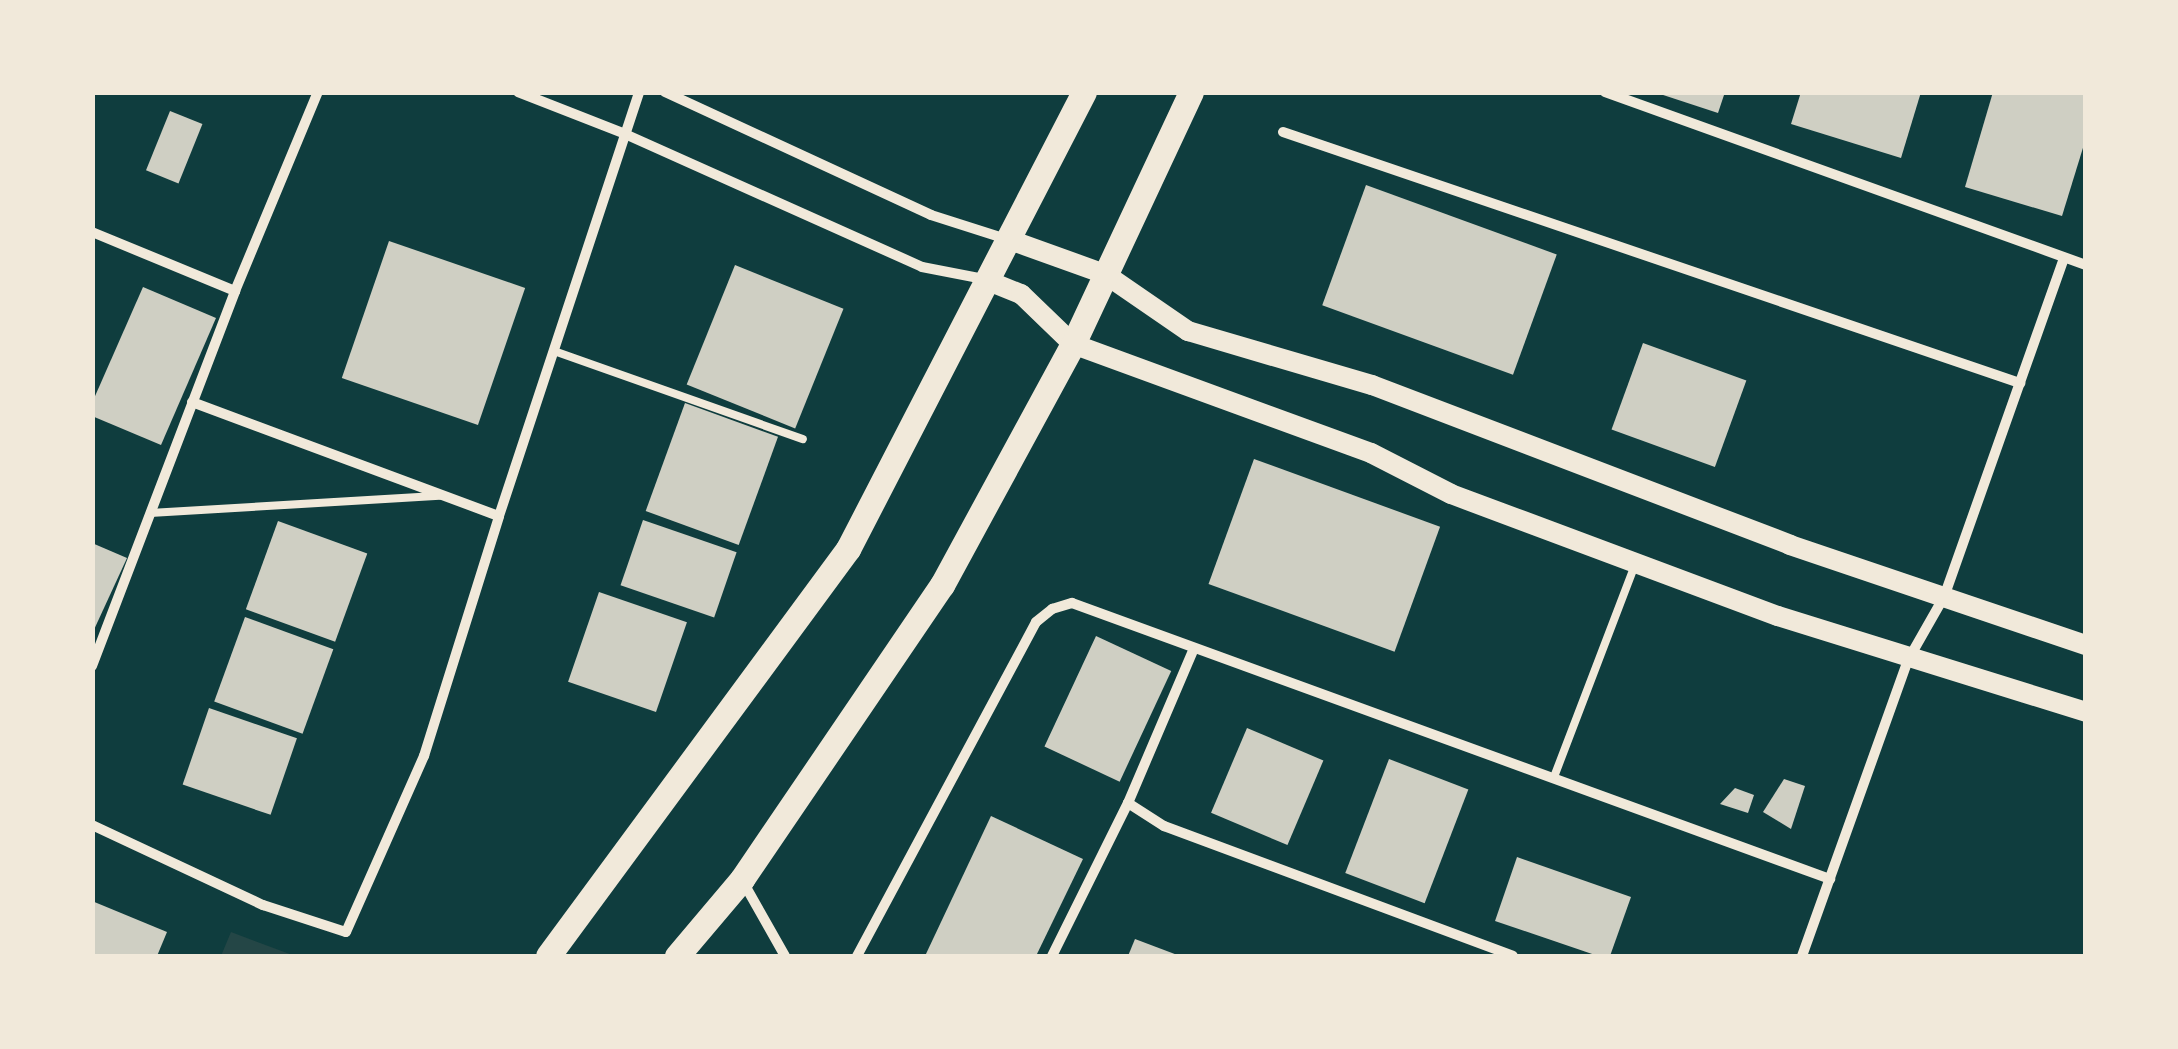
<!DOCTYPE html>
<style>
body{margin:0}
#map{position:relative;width:2178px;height:1049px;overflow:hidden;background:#0f3d3e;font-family:"Nunito Sans",sans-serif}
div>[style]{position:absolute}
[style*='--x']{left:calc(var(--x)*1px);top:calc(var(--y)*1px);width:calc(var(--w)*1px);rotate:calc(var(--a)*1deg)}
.green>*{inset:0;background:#244646}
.building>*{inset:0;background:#cfcfc3;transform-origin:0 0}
.service>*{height:8px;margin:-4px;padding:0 4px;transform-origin:4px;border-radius:4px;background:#f1e9da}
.minor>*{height:10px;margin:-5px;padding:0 5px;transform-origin:5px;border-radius:5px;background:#f1e9da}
.secondary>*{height:20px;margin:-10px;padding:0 10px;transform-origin:10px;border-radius:10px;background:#f1e9da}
.primary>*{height:25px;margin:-12.5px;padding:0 12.5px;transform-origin:12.5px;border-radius:12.5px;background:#f1e9da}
span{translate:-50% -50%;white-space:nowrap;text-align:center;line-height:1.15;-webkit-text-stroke:8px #f1e9da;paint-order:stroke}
.frame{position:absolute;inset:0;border:95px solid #f1e9da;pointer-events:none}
</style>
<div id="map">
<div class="green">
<i style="clip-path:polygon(231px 932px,295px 956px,221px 956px)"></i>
</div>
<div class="building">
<i style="clip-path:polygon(1654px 92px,1725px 92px,1718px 113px)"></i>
<i style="clip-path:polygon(1801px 92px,1921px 92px,1901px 158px,1791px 124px)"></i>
<i style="clip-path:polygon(1993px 92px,2086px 92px,2086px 138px,2062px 216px,1965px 187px)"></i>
<i style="left:170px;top:111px;width:35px;height:64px;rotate:22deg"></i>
<i style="left:1366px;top:185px;width:203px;height:128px;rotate:20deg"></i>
<i style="left:389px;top:241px;width:144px;height:145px;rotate:19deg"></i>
<i style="left:735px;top:265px;width:117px;height:129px;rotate:22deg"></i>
<i style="clip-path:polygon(143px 287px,216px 318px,161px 445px,92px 416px,92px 403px)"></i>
<i style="left:1643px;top:343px;width:110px;height:92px;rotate:20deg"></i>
<i style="left:685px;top:403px;width:99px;height:115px;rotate:20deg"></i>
<i style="left:1254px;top:459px;width:198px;height:133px;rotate:20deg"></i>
<i style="left:643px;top:520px;width:99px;height:69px;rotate:19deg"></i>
<i style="left:278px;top:521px;width:95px;height:94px;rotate:20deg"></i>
<i style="clip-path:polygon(92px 543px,127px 558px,92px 634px)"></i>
<i style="left:599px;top:592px;width:93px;height:95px;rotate:19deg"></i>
<i style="left:245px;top:617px;width:94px;height:90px;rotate:20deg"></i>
<i style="left:1096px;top:636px;width:83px;height:122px;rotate:25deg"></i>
<i style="left:209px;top:708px;width:93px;height:81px;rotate:19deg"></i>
<i style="left:1247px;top:728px;width:83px;height:92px;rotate:23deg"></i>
<i style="left:1389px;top:759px;width:85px;height:122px;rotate:21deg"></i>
<i style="clip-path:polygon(1784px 779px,1805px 786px,1791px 829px,1763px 812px)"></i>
<i style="clip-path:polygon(1735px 788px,1754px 795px,1748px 813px,1720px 804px)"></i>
<i style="clip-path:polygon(991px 816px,1083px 859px,1036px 956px,925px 956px)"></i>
<i style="clip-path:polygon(1517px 857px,1631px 897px,1610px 956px,1598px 956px,1495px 921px)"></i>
<i style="clip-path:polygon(92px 901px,167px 932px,157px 956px,92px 956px)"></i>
<i style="clip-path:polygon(1135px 939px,1180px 956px,1128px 956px)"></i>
</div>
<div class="service">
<i style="--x:554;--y:351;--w:264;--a:19.5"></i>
<i style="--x:150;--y:513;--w:290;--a:-3.4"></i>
<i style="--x:1554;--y:777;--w:227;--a:-69.1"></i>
</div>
<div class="minor">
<i style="--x:518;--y:92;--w:115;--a:21.4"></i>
<i style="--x:625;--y:134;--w:325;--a:24.1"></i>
<i style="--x:922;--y:267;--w:63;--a:11"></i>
<i style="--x:665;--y:92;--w:293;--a:24.8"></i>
<i style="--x:931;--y:215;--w:79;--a:17.7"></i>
<i style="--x:1605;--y:92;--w:511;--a:19.78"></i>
<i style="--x:1283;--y:132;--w:779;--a:18.81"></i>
<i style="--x:92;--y:232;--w:155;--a:22.4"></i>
<i style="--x:192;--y:402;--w:327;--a:20.4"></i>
<i style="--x:499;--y:516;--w:447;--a:-71.7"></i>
<i style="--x:92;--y:666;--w:401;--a:-69.1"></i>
<i style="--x:235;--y:291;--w:216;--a:-67.4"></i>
<i style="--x:1128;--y:803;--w:43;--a:32.6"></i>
<i style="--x:1164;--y:826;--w:372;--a:20.4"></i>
<i style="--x:92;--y:825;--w:189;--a:25.1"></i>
<i style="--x:263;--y:905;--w:87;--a:18"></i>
<i style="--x:346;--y:932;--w:193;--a:-66.1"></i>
<i style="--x:424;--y:756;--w:251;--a:-72.6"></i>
<i style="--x:742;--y:880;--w:87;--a:60.5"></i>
<i style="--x:857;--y:956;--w:379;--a:-61.8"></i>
<i style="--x:1036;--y:622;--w:21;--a:-39"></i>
<i style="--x:1052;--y:609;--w:21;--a:-17"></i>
<i style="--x:1072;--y:603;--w:807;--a:20.01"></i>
<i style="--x:1052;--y:956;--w:171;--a:-63.6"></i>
<i style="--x:1128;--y:803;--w:168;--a:-66.9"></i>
<i style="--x:1802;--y:956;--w:314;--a:-70.3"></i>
<i style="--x:1908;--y:660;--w:73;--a:-60.3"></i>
<i style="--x:1944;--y:597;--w:360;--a:-70.5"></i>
</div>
<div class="secondary">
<i style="--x:1007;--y:239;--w:104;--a:19.7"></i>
<i style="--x:1105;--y:274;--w:101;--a:34.5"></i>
<i style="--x:1188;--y:331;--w:192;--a:16.4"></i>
<i style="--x:1372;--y:385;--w:448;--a:20.9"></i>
<i style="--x:1790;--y:545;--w:312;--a:18.7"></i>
<i style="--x:986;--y:280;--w:38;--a:22"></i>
<i style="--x:1021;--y:294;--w:72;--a:43.9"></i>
<i style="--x:1073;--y:344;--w:317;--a:20.1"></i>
<i style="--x:1371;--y:453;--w:90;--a:27.1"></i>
<i style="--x:1451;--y:494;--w:349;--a:20.5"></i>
<i style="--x:1778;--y:616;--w:323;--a:17.3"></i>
</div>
<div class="primary">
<i style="--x:548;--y:956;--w:506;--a:-53.61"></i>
<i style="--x:848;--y:549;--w:514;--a:-62.69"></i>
<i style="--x:677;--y:956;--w:101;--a:-49.8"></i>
<i style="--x:742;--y:879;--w:356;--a:-55.8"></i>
<i style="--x:942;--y:585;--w:274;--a:-61.5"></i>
<i style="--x:1073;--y:344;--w:278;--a:-64.9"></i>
</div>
<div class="frame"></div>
</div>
